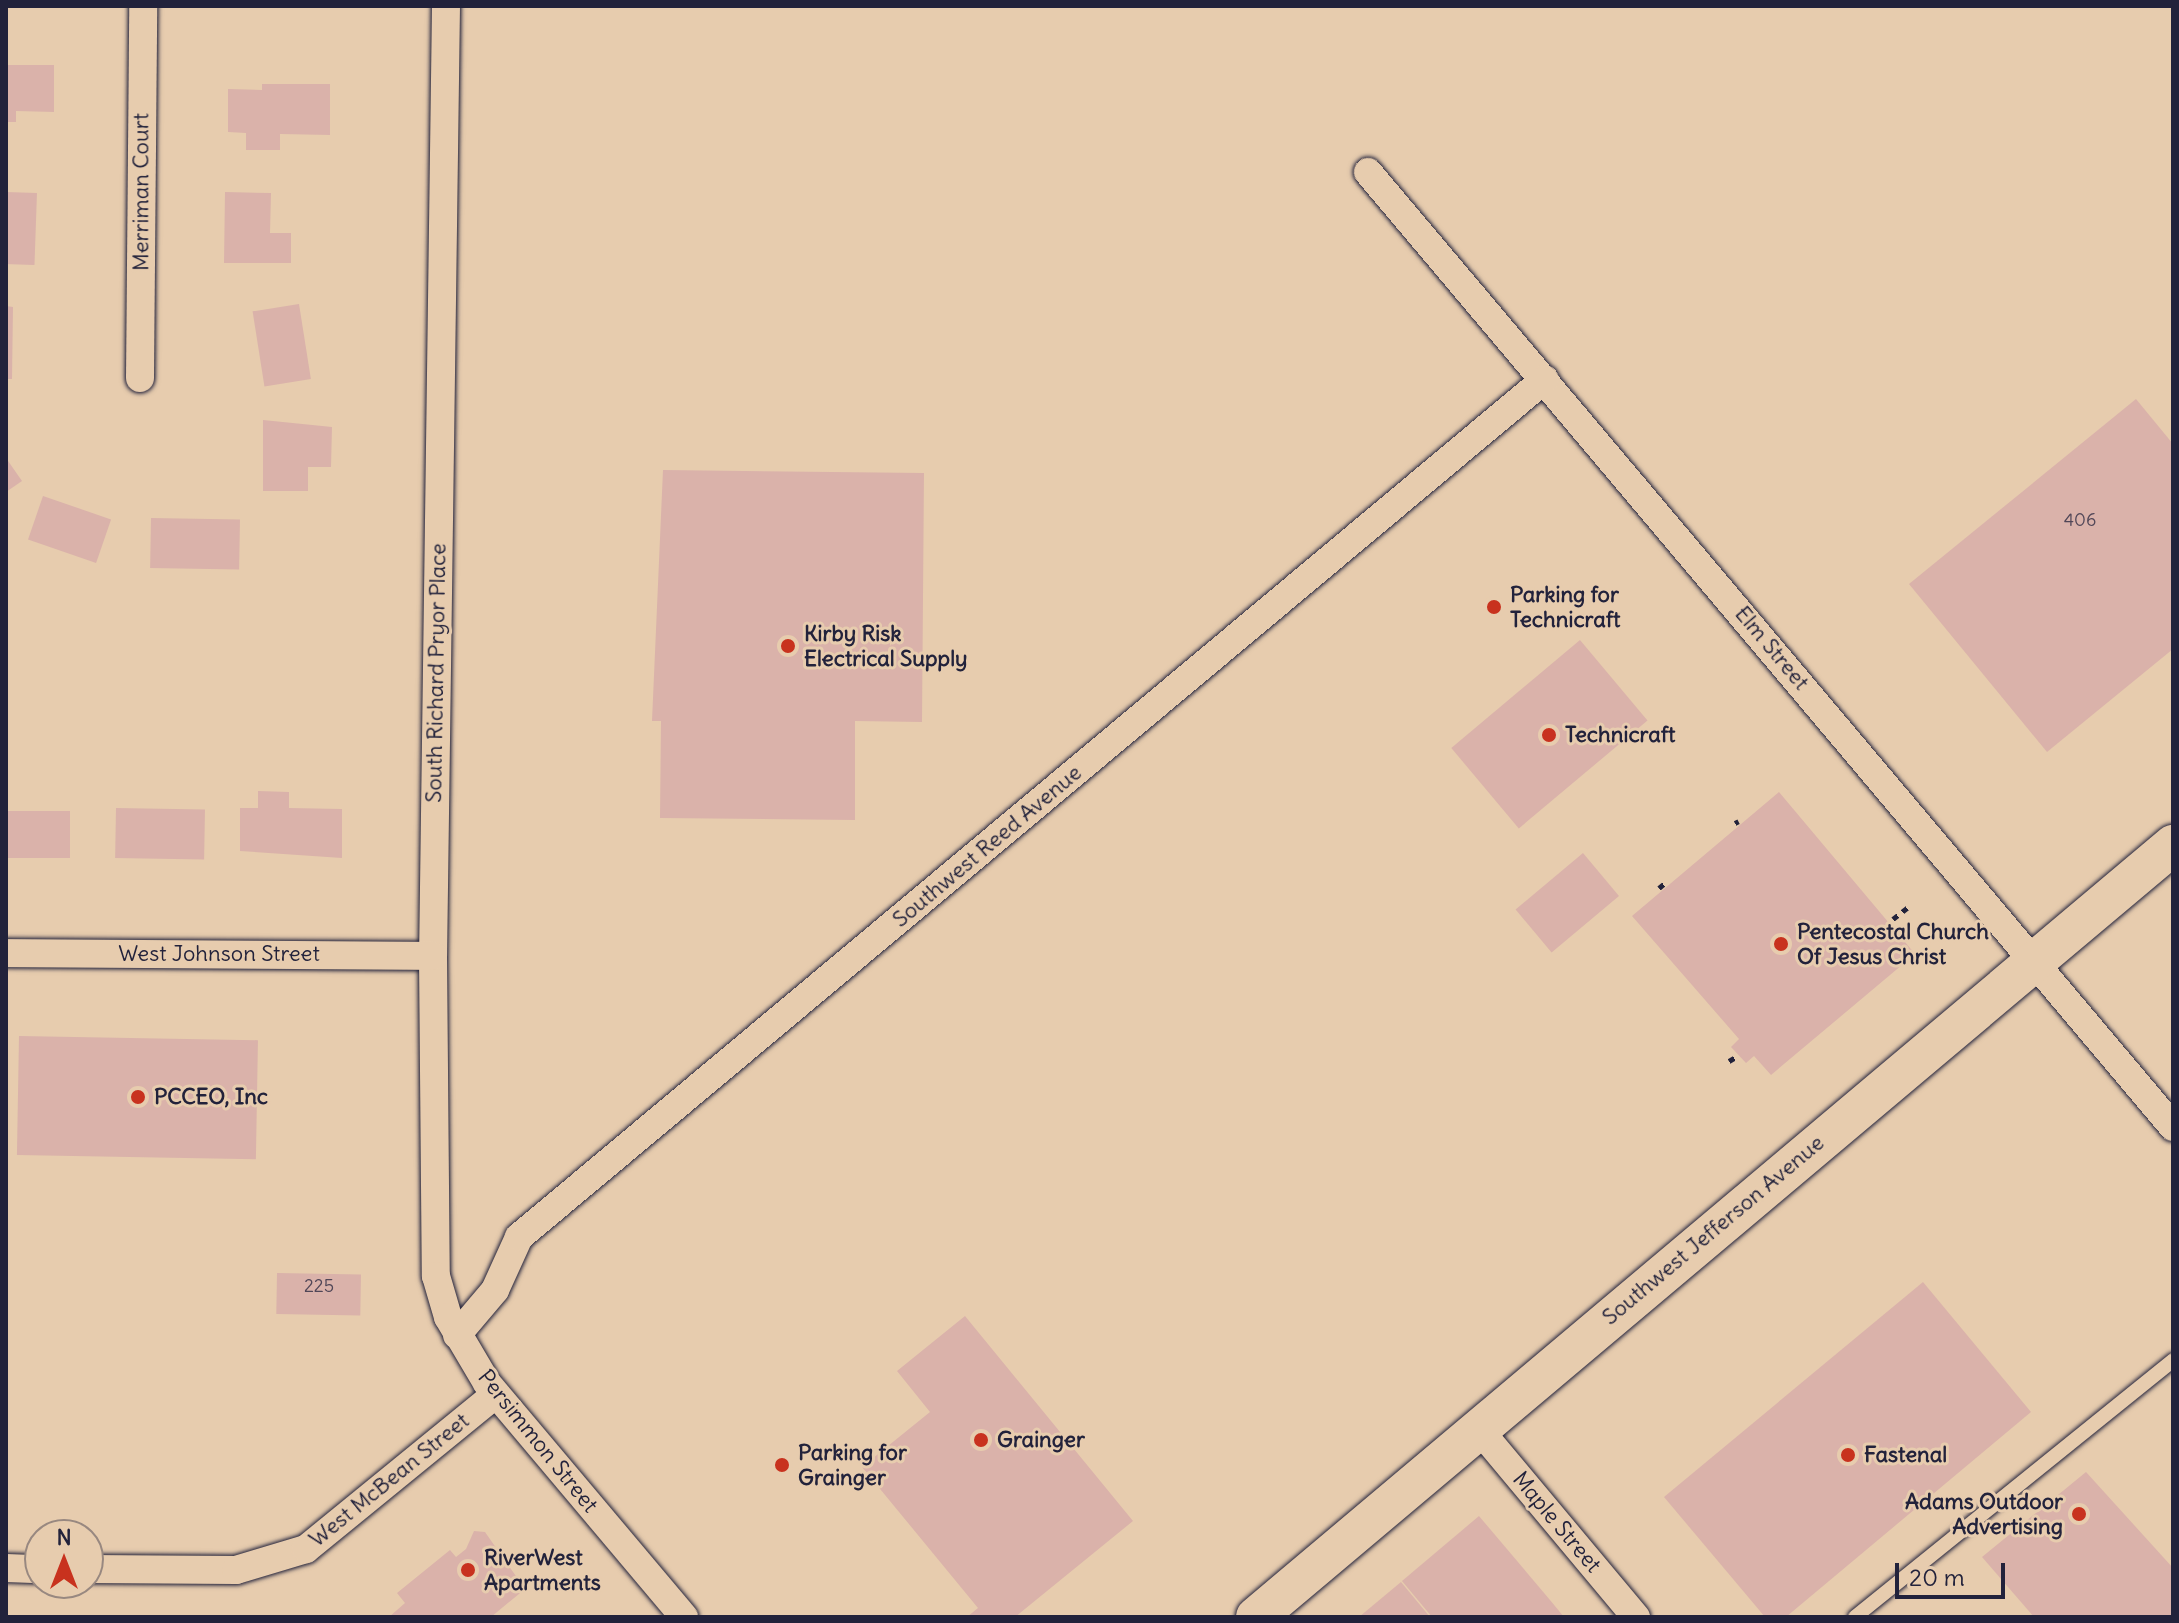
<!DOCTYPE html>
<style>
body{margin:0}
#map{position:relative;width:2179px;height:1623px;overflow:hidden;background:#e7ccae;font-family:Delius,sans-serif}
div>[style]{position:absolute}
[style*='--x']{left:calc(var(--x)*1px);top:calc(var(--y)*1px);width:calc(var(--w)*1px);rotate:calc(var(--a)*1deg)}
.building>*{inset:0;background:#dab2aa;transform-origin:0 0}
.path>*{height:5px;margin-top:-2.5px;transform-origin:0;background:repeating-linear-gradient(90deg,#22223b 0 6px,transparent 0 12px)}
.roads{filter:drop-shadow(0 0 2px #22223b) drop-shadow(0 0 2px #22223b)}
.lane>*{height:14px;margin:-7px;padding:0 7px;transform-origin:7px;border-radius:7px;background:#e7ccae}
.street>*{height:28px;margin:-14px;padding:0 14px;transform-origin:14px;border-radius:14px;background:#e7ccae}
.secondary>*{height:40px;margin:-20px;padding:0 20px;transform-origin:20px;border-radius:20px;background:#e7ccae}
.dots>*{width:22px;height:22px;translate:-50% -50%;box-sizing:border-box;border:4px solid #e7ccae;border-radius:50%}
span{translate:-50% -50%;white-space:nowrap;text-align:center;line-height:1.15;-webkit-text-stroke:6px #e7ccae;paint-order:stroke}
.number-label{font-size:18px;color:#504657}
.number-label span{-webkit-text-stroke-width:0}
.street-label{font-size:22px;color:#22223b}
.poi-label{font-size:22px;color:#22223b;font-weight:700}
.left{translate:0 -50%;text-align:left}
.right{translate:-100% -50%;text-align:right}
.frame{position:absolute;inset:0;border:8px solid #22223b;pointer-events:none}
.north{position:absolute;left:24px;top:1519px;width:80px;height:80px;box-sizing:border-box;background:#e7ccae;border:2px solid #988880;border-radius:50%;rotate:0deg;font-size:22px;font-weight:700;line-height:32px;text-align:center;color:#22223b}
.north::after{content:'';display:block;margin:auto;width:28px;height:36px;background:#c8321e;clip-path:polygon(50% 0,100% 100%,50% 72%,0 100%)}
.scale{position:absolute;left:1895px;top:1563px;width:110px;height:36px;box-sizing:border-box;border:4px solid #22223b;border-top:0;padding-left:10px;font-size:24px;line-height:28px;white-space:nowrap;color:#22223b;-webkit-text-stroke:6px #e7ccae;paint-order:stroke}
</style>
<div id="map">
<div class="building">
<i style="clip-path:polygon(6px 65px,54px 65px,54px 112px,16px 111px,16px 122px,6px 122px)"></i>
<i style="clip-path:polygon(262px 84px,330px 84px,330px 135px,280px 134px,280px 150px,246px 150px,246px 133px,228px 132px,228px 89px,262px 90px)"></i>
<i style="left:6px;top:192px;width:31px;height:72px;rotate:2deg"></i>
<i style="clip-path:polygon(225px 192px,271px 193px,270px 233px,291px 233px,291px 263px,224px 263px)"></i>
<i style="left:299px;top:304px;width:76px;height:47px;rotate:81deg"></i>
<i style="clip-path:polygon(6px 306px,13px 307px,12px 379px,6px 379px)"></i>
<i style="clip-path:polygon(2136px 399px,2173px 444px,2173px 649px,2047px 752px,1909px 584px)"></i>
<i style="clip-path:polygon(263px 420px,332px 427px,331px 467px,308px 467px,308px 491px,263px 491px)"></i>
<i style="clip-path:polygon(6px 458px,22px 481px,6px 492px)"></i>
<i style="clip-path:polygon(663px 470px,924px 473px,922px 722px,855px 721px,855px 820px,660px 818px,661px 721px,652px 721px)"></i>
<i style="left:43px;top:496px;width:72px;height:46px;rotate:19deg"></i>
<i style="left:151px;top:518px;width:89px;height:50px;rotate:1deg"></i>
<i style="left:1580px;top:640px;width:105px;height:168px;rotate:50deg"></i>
<i style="clip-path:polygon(258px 791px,289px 792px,289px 808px,342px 809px,342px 858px,240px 851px,240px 808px,258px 808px)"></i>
<i style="clip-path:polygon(1779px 792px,1915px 954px,1771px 1075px,1754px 1056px,1746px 1063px,1731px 1047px,1739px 1039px,1632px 916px)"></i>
<i style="left:116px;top:808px;width:89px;height:50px;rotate:1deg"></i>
<i style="left:6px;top:811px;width:64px;height:47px"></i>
<i style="left:1583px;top:853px;width:56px;height:88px;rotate:50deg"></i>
<i style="left:19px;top:1036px;width:239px;height:119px;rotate:1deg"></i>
<i style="left:277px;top:1273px;width:84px;height:41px;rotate:1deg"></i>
<i style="clip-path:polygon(1923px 1282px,2031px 1412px,1786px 1617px,1765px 1617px,1664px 1497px)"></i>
<i style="clip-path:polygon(965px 1316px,1133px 1521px,1015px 1617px,967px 1617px,978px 1608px,862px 1467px,930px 1412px,897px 1371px)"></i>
<i style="clip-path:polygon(2086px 1472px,2173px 1568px,2173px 1617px,2034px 1617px,1982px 1557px)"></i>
<i style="clip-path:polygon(1479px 1516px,1550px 1600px,1564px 1617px,1432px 1617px,1402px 1581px)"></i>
<i style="clip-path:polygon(474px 1531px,485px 1532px,525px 1589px,491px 1617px,389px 1617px,405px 1603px,397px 1593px,450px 1550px,456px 1557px,466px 1549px)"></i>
<i style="clip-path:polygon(1401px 1582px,1430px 1617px,1359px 1617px)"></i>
</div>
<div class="path">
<i style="--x:1735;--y:823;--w:4;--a:-27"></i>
<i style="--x:1659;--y:888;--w:8;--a:-40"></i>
<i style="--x:1893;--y:919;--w:23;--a:-38"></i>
<i style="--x:1729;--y:1061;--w:8;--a:-30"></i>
</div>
<div class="roads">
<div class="lane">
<i style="--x:1855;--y:1617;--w:409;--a:-38.9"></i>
</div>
<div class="street">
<i style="--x:446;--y:6;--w:950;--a:90.78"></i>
<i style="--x:433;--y:956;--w:320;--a:89.5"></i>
<i style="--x:436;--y:1276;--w:43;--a:73.7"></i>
<i style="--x:448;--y:1317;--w:77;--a:59.4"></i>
<i style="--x:487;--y:1383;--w:306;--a:49.9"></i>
<i style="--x:1368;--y:172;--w:1249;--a:49.87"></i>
<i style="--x:140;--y:378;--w:372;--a:-89.5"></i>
<i style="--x:6;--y:953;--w:427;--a:0.4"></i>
<i style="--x:457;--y:1335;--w:59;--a:-49.8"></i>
<i style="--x:495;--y:1290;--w:58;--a:-65.6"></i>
<i style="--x:519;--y:1237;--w:1337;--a:-39.9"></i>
<i style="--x:1477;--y:1427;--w:248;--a:50.1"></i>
<i style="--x:6;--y:1568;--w:34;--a:2"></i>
<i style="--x:88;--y:1569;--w:148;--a:0.4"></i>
<i style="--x:236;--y:1570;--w:73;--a:-16.7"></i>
<i style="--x:306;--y:1549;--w:244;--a:-39.2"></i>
</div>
<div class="secondary">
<i style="--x:1256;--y:1617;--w:1199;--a:-40.09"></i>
</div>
</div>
<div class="dots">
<i style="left:1494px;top:607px;background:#c8321e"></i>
<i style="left:788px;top:646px;background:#c8321e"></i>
<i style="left:1549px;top:735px;background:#c8321e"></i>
<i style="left:1781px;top:944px;background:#c8321e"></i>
<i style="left:138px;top:1097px;background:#c8321e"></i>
<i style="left:981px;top:1440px;background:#c8321e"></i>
<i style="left:1848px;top:1455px;background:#c8321e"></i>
<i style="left:782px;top:1465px;background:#c8321e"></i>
<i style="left:2079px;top:1514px;background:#c8321e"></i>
<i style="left:468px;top:1570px;background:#c8321e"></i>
</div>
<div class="number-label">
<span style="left:2080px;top:520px">406</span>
<span style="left:319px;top:1286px">225</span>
</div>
<div class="street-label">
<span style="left:141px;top:192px;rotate:-90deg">Merriman Court</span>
<span style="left:1772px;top:648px;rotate:50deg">Elm Street</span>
<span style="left:436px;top:673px;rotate:-89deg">South Richard Pryor Place</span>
<span style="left:987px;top:846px;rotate:-40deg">Southwest Reed Avenue</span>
<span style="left:219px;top:954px">West Johnson Street</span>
<span style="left:1713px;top:1230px;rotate:-40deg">Southwest Jefferson Avenue</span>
<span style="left:538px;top:1441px;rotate:51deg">Persimmon Street</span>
<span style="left:389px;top:1480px;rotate:-39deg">West McBean Street</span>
<span style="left:1557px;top:1522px;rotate:50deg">Maple Street</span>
</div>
<div class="poi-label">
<span class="left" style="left:1510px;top:607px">Parking for<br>Technicraft</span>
<span class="left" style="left:804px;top:646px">Kirby Risk<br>Electrical Supply</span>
<span class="left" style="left:1565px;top:735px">Technicraft</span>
<span class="left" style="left:1797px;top:944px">Pentecostal Church<br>Of Jesus Christ</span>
<span class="left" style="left:154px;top:1097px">PCCEO, Inc</span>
<span class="left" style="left:997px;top:1440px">Grainger</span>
<span class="left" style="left:798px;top:1465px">Parking for<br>Grainger</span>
<span class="left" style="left:1864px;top:1455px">Fastenal</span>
<span class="right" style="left:2063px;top:1514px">Adams Outdoor<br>Advertising</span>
<span class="left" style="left:484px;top:1570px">RiverWest<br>Apartments</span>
</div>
<div class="frame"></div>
<div class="north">N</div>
<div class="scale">20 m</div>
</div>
